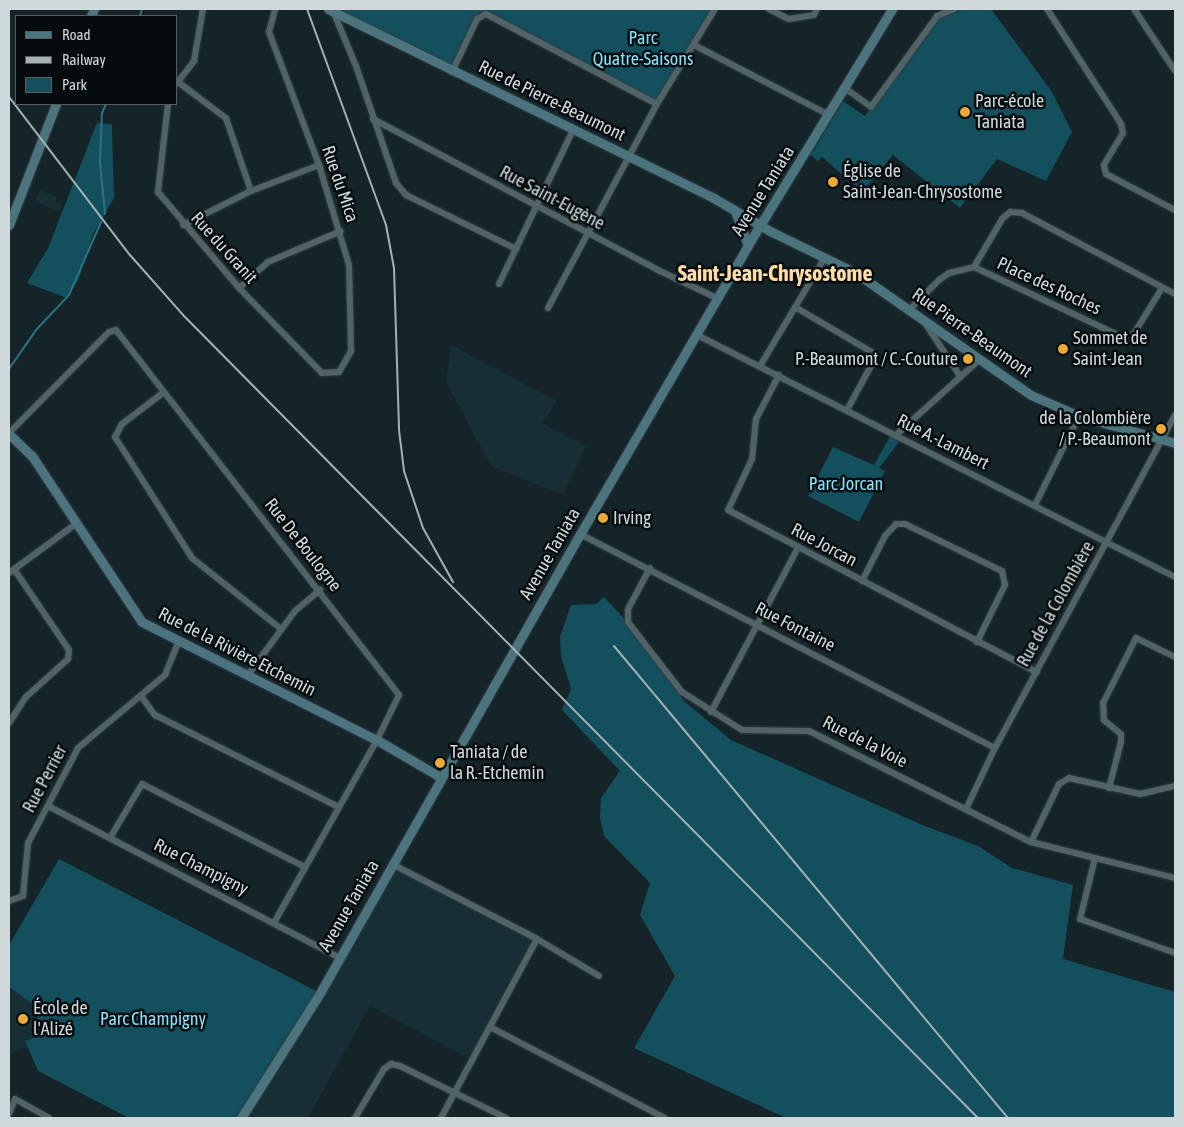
<!DOCTYPE html>
<meta charset="utf-8">
<style>
body{margin:0}
#map{position:relative;width:1184px;height:1127px;overflow:hidden;background:#142428;font-family:"Asap Condensed",sans-serif}
div>[style]{position:absolute}
[style*='--x']{left:calc(var(--x)*1px);top:calc(var(--y)*1px);width:calc(var(--w)*1px);rotate:calc(var(--a)*1deg)}
.built>*{inset:0;background:#162e34}
.green>*{inset:0;background:#134f5d}
.stream>*{height:2px;margin:-1px;padding:0 1px;transform-origin:1px;border-radius:1px;background:#2b7384}
.roads{filter:drop-shadow(0 0 1px #323e42) drop-shadow(0 0 1px #323e42)}
.street>*{height:6px;margin:-3px;padding:0 3px;transform-origin:3px;border-radius:3px;background:#526368}
.secondary>*{height:9px;margin:-4.5px;padding:0 4.5px;transform-origin:4.5px;border-radius:4.5px;background:#4b747e}
.rail>*{height:2px;margin:-1px;padding:0 1px;transform-origin:1px;border-radius:1px;background:#a6b1b4}
.dots>*{width:14px;height:14px;translate:-50% -50%;box-sizing:border-box;border:2px solid #060c0e;border-radius:50%}
span{translate:-50% -50%;white-space:nowrap;text-align:center;line-height:1.15;-webkit-text-stroke:5px #060c0e;paint-order:stroke}
.park-label{font-size:18px;color:#87e2f9}
.street-label{font-size:18px;color:#cfd9dc}
.poi-label{font-size:18px;color:#cfd9dc}
.left{translate:0 -50%;text-align:left}
.right{translate:-100% -50%;text-align:right}
.district-label{font-size:22px;color:#ffdba5;font-weight:700}
.frame{position:absolute;inset:0;border:10px solid #cfd9dc;pointer-events:none}
.legend{position:absolute;left:15px;top:15px;width:162px;height:90px;box-sizing:border-box;background:#060c0e;border:1px solid #565e60;margin:0;padding:6px 9px;list-style:none;font-size:15px;color:#cfd9dc}
.legend li{display:flex;align-items:center;gap:10px;height:25px}
.legend b{width:25px;border:1px solid #565e60}
</style>
<div id="map">
<div class="built">
<i style="clip-path:polygon(40px 190px,57px 197px,56px 201px,62px 204px,59px 212px,35px 201px)"></i>
<i style="clip-path:polygon(451px 345px,557px 401px,542px 423px,586px 446px,563px 495px,491px 466px,446px 382px)"></i>
<i style="clip-path:polygon(392px 864px,537px 939px,472px 1060px,370px 1006px,308px 1118px,241px 1118px)"></i>
<i style="clip-path:polygon(9px 987px,33px 1004px,42px 1034px,25px 1041px,28px 1047px,9px 1054px)"></i>
</div>
<div class="green">
<i style="clip-path:polygon(328px 9px,715px 9px,657px 104px,486px 14px,477px 19px,452px 72px)"></i>
<i style="clip-path:polygon(954px 9px,991px 9px,1052px 92px,1072px 132px,1046px 181px,997px 159px,960px 208px,893px 155px,865px 189px,860px 190px,822px 157px,818px 161px,810px 155px,843px 101px,865px 116px,937px 16px)"></i>
<i style="clip-path:polygon(97px 123px,112px 124px,114px 198px,93px 234px,79px 278px,67px 298px,27px 283px,48px 248px)"></i>
<i style="clip-path:polygon(892px 433px,902px 438px,879px 468px,885px 471px,859px 522px,808px 496px,833px 447px,874px 465px)"></i>
<i style="clip-path:polygon(604px 597px,621px 615px,684px 701px,731px 740px,920px 824px,978px 846px,1012px 868px,1073px 885px,1063px 959px,1175px 992px,1175px 1118px,786px 1118px,634px 1048px,675px 976px,640px 915px,650px 883px,604px 836px,600px 817px,601px 798px,620px 771px,562px 710px,571px 689px,561px 656px,560px 637px,571px 605px,596px 604px)"></i>
<i style="clip-path:polygon(59px 859px,320px 993px,241px 1118px,129px 1118px,38px 1071px,25px 1041px,42px 1034px,33px 1004px,9px 987px,9px 945px)"></i>
</div>
<div class="stream">
<i style="--x:140;--y:16;--w:7;--a:-74"></i>
<i style="--x:105;--y:214;--w:52;--a:-95.5"></i>
<i style="--x:100;--y:162;--w:49;--a:-87.7"></i>
<i style="--x:102;--y:113;--w:10;--a:-66"></i>
<i style="--x:9;--y:369;--w:47;--a:-55.3"></i>
<i style="--x:36;--y:330;--w:48;--a:-46.7"></i>
<i style="--x:69;--y:295;--w:80;--a:-66.3"></i>
</div>
<div class="roads">
<div class="street">
<i style="--x:769;--y:9;--w:22;--a:27"></i>
<i style="--x:789;--y:19;--w:25;--a:-9"></i>
<i style="--x:814;--y:15;--w:7;--a:-63"></i>
<i style="--x:1047;--y:9;--w:137;--a:57.2"></i>
<i style="--x:1121;--y:124;--w:9;--a:77"></i>
<i style="--x:1123;--y:133;--w:37;--a:121"></i>
<i style="--x:1104;--y:165;--w:9;--a:77"></i>
<i style="--x:1106;--y:174;--w:78;--a:27.6"></i>
<i style="--x:1134;--y:9;--w:74;--a:56.5"></i>
<i style="--x:333;--y:11;--w:60;--a:67.3"></i>
<i style="--x:356;--y:66;--w:124;--a:71.1"></i>
<i style="--x:396;--y:183;--w:16;--a:50"></i>
<i style="--x:406;--y:195;--w:123;--a:26.1"></i>
<i style="--x:694;--y:45;--w:152;--a:27.4"></i>
<i style="--x:452;--y:72;--w:59;--a:-64.7"></i>
<i style="--x:477;--y:19;--w:10;--a:-29"></i>
<i style="--x:486;--y:14;--w:193;--a:27.8"></i>
<i style="--x:178;--y:82;--w:60;--a:36.9"></i>
<i style="--x:226;--y:118;--w:77;--a:71.1"></i>
<i style="--x:177;--y:83;--w:28;--a:-52"></i>
<i style="--x:194;--y:61;--w:53;--a:-80.2"></i>
<i style="--x:845;--y:88;--w:32;--a:36"></i>
<i style="--x:871;--y:107;--w:112;--a:-54"></i>
<i style="--x:937;--y:16;--w:18;--a:-22"></i>
<i style="--x:168;--y:104;--w:89;--a:96.5"></i>
<i style="--x:158;--y:192;--w:126;--a:49.8"></i>
<i style="--x:239;--y:288;--w:119;--a:45.7"></i>
<i style="--x:322;--y:373;--w:17;--a:-3"></i>
<i style="--x:339;--y:372;--w:24;--a:-60"></i>
<i style="--x:351;--y:351;--w:86;--a:-91.3"></i>
<i style="--x:349;--y:265;--w:104;--a:-106.7"></i>
<i style="--x:319;--y:165;--w:142;--a:-110.6"></i>
<i style="--x:269;--y:32;--w:24;--a:-75"></i>
<i style="--x:373;--y:119;--w:325;--a:27.9"></i>
<i style="--x:660;--y:271;--w:65;--a:25.4"></i>
<i style="--x:183;--y:225;--w:76;--a:-26.6"></i>
<i style="--x:251;--y:191;--w:73;--a:-20.9"></i>
<i style="--x:974;--y:267;--w:56;--a:-59.7"></i>
<i style="--x:1002;--y:219;--w:11;--a:-41"></i>
<i style="--x:1010;--y:212;--w:12;--a:5"></i>
<i style="--x:1022;--y:213;--w:173;--a:27.9"></i>
<i style="--x:499;--y:284;--w:171;--a:-64.3"></i>
<i style="--x:239;--y:288;--w:39;--a:-42"></i>
<i style="--x:268;--y:262;--w:79;--a:-23"></i>
<i style="--x:795;--y:307;--w:91;--a:30.5"></i>
<i style="--x:873;--y:353;--w:9;--a:90"></i>
<i style="--x:873;--y:362;--w:55;--a:118.4"></i>
<i style="--x:548;--y:308;--w:231;--a:-61.9"></i>
<i style="--x:657;--y:104;--w:111;--a:-58.6"></i>
<i style="--x:910;--y:309;--w:41;--a:-45"></i>
<i style="--x:939;--y:280;--w:12;--a:-35"></i>
<i style="--x:949;--y:273;--w:26;--a:-13"></i>
<i style="--x:974;--y:267;--w:164;--a:25.3"></i>
<i style="--x:1122;--y:337;--w:11;--a:-10"></i>
<i style="--x:1133;--y:335;--w:55;--a:-58.3"></i>
<i style="--x:925;--y:323;--w:64;--a:56.6"></i>
<i style="--x:697;--y:335;--w:536;--a:26.85"></i>
<i style="--x:760;--y:366;--w:127;--a:-59.2"></i>
<i style="--x:779;--y:375;--w:50;--a:117.6"></i>
<i style="--x:756;--y:419;--w:40;--a:95.7"></i>
<i style="--x:752;--y:459;--w:56;--a:115.2"></i>
<i style="--x:728;--y:510;--w:349;--a:27.7"></i>
<i style="--x:164;--y:392;--w:53;--a:142.7"></i>
<i style="--x:122;--y:424;--w:15;--a:118"></i>
<i style="--x:115;--y:437;--w:143;--a:57.5"></i>
<i style="--x:192;--y:558;--w:114;--a:38.6"></i>
<i style="--x:9;--y:433;--w:142;--a:-45.3"></i>
<i style="--x:109;--y:332;--w:7;--a:-16"></i>
<i style="--x:116;--y:330;--w:462;--a:52.2"></i>
<i style="--x:399;--y:695;--w:50;--a:116.1"></i>
<i style="--x:377;--y:740;--w:208;--a:119.4"></i>
<i style="--x:896;--y:435;--w:112;--a:-42.1"></i>
<i style="--x:1035;--y:505;--w:99;--a:-63.7"></i>
<i style="--x:580;--y:534;--w:467;--a:27.3"></i>
<i style="--x:650;--y:568;--w:47;--a:118.2"></i>
<i style="--x:628;--y:609;--w:13;--a:90"></i>
<i style="--x:628;--y:622;--w:88;--a:52.4"></i>
<i style="--x:682;--y:692;--w:71;--a:32.3"></i>
<i style="--x:742;--y:730;--w:67;--a:0.9"></i>
<i style="--x:809;--y:731;--w:248;--a:26.6"></i>
<i style="--x:1031;--y:842;--w:148;--a:14"></i>
<i style="--x:9;--y:573;--w:84;--a:-36.3"></i>
<i style="--x:862;--y:581;--w:51;--a:-62.9"></i>
<i style="--x:885;--y:536;--w:16;--a:-47"></i>
<i style="--x:896;--y:524;--w:9;--a:0"></i>
<i style="--x:905;--y:524;--w:108;--a:25.9"></i>
<i style="--x:1002;--y:571;--w:14;--a:78"></i>
<i style="--x:1005;--y:585;--w:64;--a:116.2"></i>
<i style="--x:248;--y:675;--w:79;--a:-53.7"></i>
<i style="--x:295;--y:611;--w:33;--a:-40"></i>
<i style="--x:141;--y:696;--w:24;--a:54"></i>
<i style="--x:155;--y:715;--w:206;--a:26.6"></i>
<i style="--x:711;--y:712;--w:186;--a:-62.1"></i>
<i style="--x:9;--y:723;--w:31;--a:-57"></i>
<i style="--x:26;--y:697;--w:57;--a:-42.1"></i>
<i style="--x:68;--y:659;--w:9;--a:-84"></i>
<i style="--x:69;--y:650;--w:98;--a:-124.2"></i>
<i style="--x:1109;--y:788;--w:48;--a:-75.4"></i>
<i style="--x:1121;--y:742;--w:8;--a:-90"></i>
<i style="--x:1121;--y:734;--w:22;--a:-141"></i>
<i style="--x:1104;--y:720;--w:17;--a:-93"></i>
<i style="--x:1103;--y:703;--w:73;--a:-63.1"></i>
<i style="--x:1136;--y:638;--w:43;--a:26"></i>
<i style="--x:48;--y:806;--w:327;--a:27.5"></i>
<i style="--x:966;--y:809;--w:68;--a:-64.6"></i>
<i style="--x:995;--y:748;--w:379;--a:-61.6"></i>
<i style="--x:110;--y:838;--w:63;--a:-59.3"></i>
<i style="--x:142;--y:784;--w:183;--a:27"></i>
<i style="--x:1031;--y:842;--w:64;--a:-64.2"></i>
<i style="--x:1059;--y:784;--w:12;--a:-31"></i>
<i style="--x:1069;--y:778;--w:73;--a:12.7"></i>
<i style="--x:1140;--y:794;--w:36;--a:-13"></i>
<i style="--x:1095;--y:858;--w:63;--a:103.8"></i>
<i style="--x:1080;--y:919;--w:101;--a:19.7"></i>
<i style="--x:392;--y:864;--w:163;--a:27.3"></i>
<i style="--x:537;--y:939;--w:72;--a:30.8"></i>
<i style="--x:9;--y:901;--w:15;--a:-20"></i>
<i style="--x:23;--y:896;--w:53;--a:-84.6"></i>
<i style="--x:28;--y:843;--w:107;--a:-62.2"></i>
<i style="--x:78;--y:748;--w:114;--a:-40"></i>
<i style="--x:165;--y:675;--w:38;--a:-68"></i>
<i style="--x:490;--y:1027;--w:197;--a:27.5"></i>
<i style="--x:9;--y:1114;--w:16;--a:-68"></i>
<i style="--x:15;--y:1099;--w:39;--a:29"></i>
<i style="--x:355;--y:1118;--w:57;--a:-59.4"></i>
<i style="--x:384;--y:1069;--w:9;--a:-36"></i>
<i style="--x:391;--y:1064;--w:9;--a:13"></i>
<i style="--x:400;--y:1066;--w:118;--a:26.1"></i>
<i style="--x:441;--y:1118;--w:203;--a:-61.8"></i>
</div>
<div class="secondary">
<i style="--x:328;--y:9;--w:428;--a:26.1"></i>
<i style="--x:712;--y:197;--w:69;--a:30.3"></i>
<i style="--x:772;--y:232;--w:93;--a:26"></i>
<i style="--x:856;--y:273;--w:213;--a:34.9"></i>
<i style="--x:1031;--y:395;--w:52;--a:23.6"></i>
<i style="--x:1079;--y:416;--w:100;--a:15.7"></i>
<i style="--x:91;--y:16;--w:8;--a:-67"></i>
<i style="--x:736;--y:214;--w:33;--a:69"></i>
<i style="--x:9;--y:225;--w:130;--a:-68.8"></i>
<i style="--x:9;--y:434;--w:32;--a:44"></i>
<i style="--x:32;--y:456;--w:199;--a:56.5"></i>
<i style="--x:142;--y:622;--w:263;--a:26.7"></i>
<i style="--x:377;--y:740;--w:75;--a:30.3"></i>
<i style="--x:241;--y:1118;--w:148;--a:-57.7"></i>
<i style="--x:320;--y:993;--w:528;--a:-60.47"></i>
<i style="--x:580;--y:534;--w:334;--a:-59.8"></i>
<i style="--x:748;--y:245;--w:276;--a:-58.6"></i>
</div>
</div>
<div class="rail">
<i style="--x:307;--y:9;--w:230;--a:69.9"></i>
<i style="--x:386;--y:225;--w:44;--a:79.5"></i>
<i style="--x:394;--y:268;--w:162;--a:88.2"></i>
<i style="--x:399;--y:430;--w:41;--a:83"></i>
<i style="--x:404;--y:471;--w:60;--a:71.6"></i>
<i style="--x:423;--y:528;--w:62;--a:60.9"></i>
<i style="--x:9;--y:97;--w:199;--a:52.6"></i>
<i style="--x:130;--y:255;--w:80;--a:48.5"></i>
<i style="--x:183;--y:315;--w:1130;--a:45.29"></i>
<i style="--x:614;--y:646;--w:615;--a:50.15"></i>
</div>
<div class="dots">
<i style="left:965px;top:112px;background:#eaaa38"></i>
<i style="left:833px;top:182px;background:#eaaa38"></i>
<i style="left:1063px;top:349px;background:#eaaa38"></i>
<i style="left:968px;top:359px;background:#eaaa38"></i>
<i style="left:1161px;top:429px;background:#eaaa38"></i>
<i style="left:603px;top:518px;background:#eaaa38"></i>
<i style="left:440px;top:763px;background:#eaaa38"></i>
<i style="left:23px;top:1019px;background:#eaaa38"></i>
</div>
<div class="park-label">
<span style="left:643px;top:49px">Parc<br>Quatre-Saisons</span>
<span style="left:846px;top:484px">Parc Jorcan</span>
<span style="left:153px;top:1019px">Parc Champigny</span>
</div>
<div class="street-label">
<span style="left:552px;top:101px;rotate:26deg">Rue de Pierre-Beaumont</span>
<span style="left:340px;top:184px;rotate:71deg">Rue du Mica</span>
<span style="left:763px;top:191px;rotate:-58deg">Avenue Taniata</span>
<span style="left:552px;top:198px;rotate:28deg">Rue Saint-Eugène</span>
<span style="left:224px;top:248px;rotate:48deg">Rue du Granit</span>
<span style="left:1049px;top:286px;rotate:25deg">Place des Roches</span>
<span style="left:972px;top:333px;rotate:35deg">Rue Pierre-Beaumont</span>
<span style="left:943px;top:442px;rotate:27deg">Rue A.-Lambert</span>
<span style="left:303px;top:545px;rotate:52deg">Rue De Boulogne</span>
<span style="left:824px;top:545px;rotate:28deg">Rue Jorcan</span>
<span style="left:550px;top:554px;rotate:-60deg">Avenue Taniata</span>
<span style="left:1056px;top:604px;rotate:-61deg">Rue de la Colombière</span>
<span style="left:795px;top:627px;rotate:27deg">Rue Fontaine</span>
<span style="left:237px;top:652px;rotate:27deg">Rue de la Rivière Etchemin</span>
<span style="left:865px;top:742px;rotate:27deg">Rue de la Voie</span>
<span style="left:45px;top:779px;rotate:-62deg">Rue Perrier</span>
<span style="left:201px;top:867px;rotate:27deg">Rue Champigny</span>
<span style="left:349px;top:906px;rotate:-60deg">Avenue Taniata</span>
</div>
<div class="poi-label">
<span class="left" style="left:975px;top:112px">Parc-école<br>Taniata</span>
<span class="left" style="left:843px;top:182px">Église de<br>Saint-Jean-Chrysostome</span>
<span class="left" style="left:1073px;top:349px">Sommet de<br>Saint-Jean</span>
<span class="right" style="left:958px;top:359px">P.-Beaumont / C.-Couture</span>
<span class="right" style="left:1151px;top:429px">de la Colombière<br>/ P.-Beaumont</span>
<span class="left" style="left:613px;top:518px">Irving</span>
<span class="left" style="left:450px;top:763px">Taniata / de<br>la R.-Etchemin</span>
<span class="left" style="left:33px;top:1019px">École de<br>l'Alizé</span>
</div>
<div class="district-label">
<span style="left:775px;top:274px">Saint-Jean-Chrysostome</span>
</div>
<div class="frame"></div>
<ul class="legend">
<li><b style="height:6px;background:#4b747e"></b>Road</li>
<li><b style="height:6px;background:#a6b1b4"></b>Railway</li>
<li><b style="height:14px;background:#134f5d"></b>Park</li>
</ul>
</div>
